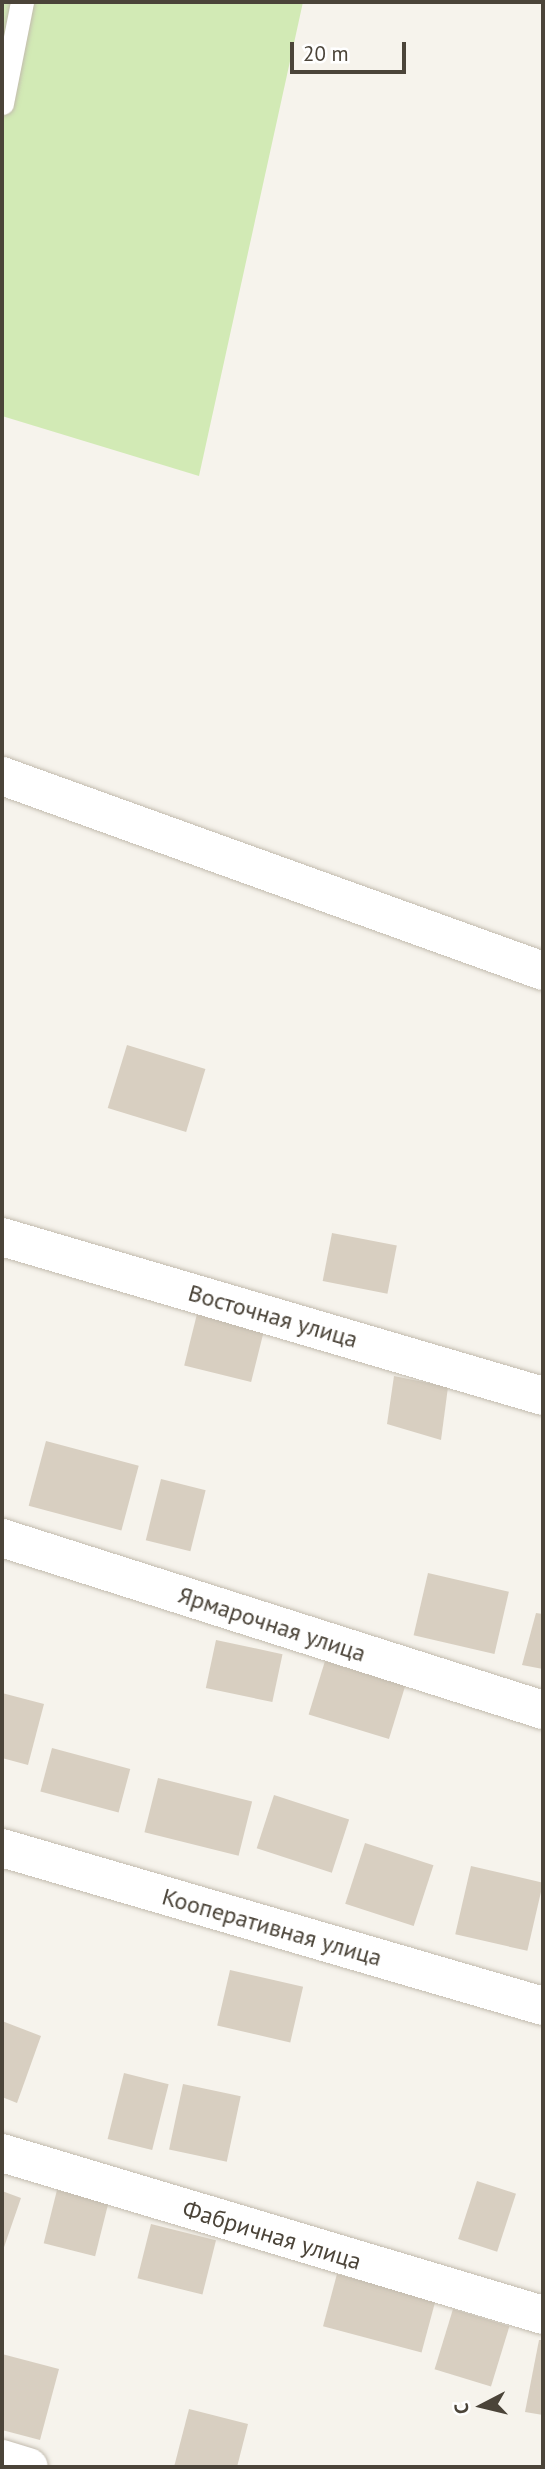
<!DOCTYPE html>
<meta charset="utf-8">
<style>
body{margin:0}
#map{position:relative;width:545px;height:2469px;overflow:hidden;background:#f6f3ec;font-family:"PT Sans",sans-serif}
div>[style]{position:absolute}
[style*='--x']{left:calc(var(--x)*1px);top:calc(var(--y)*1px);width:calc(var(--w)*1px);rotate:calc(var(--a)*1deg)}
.green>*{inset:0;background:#d2eab5}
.building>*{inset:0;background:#d8cfc1;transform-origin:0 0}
.roads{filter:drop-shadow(0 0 2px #c2bbae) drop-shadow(0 0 2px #c2bbae)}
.service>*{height:23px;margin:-11.5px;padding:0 11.5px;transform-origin:11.5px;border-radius:11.5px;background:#fff}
.minor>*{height:38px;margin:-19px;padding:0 19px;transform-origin:19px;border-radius:19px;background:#fff}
.tertiary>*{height:38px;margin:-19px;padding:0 19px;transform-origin:19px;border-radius:19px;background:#fff}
span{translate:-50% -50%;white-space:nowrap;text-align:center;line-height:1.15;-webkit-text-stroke:5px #fff;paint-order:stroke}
.street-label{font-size:24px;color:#4b4439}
.frame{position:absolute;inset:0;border:4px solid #4b4439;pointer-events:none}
.north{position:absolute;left:447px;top:2371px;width:70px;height:70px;-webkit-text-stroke:5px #fff;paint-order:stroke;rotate:263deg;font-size:19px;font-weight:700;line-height:28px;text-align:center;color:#4b4439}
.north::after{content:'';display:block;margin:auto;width:24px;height:32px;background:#4b4439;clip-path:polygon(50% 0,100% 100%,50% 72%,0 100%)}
.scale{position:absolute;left:290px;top:42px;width:116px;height:32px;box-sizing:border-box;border:4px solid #4b4439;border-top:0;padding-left:9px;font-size:21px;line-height:24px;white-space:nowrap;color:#4b4439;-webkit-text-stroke:5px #fff;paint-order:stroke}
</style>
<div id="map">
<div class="green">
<i style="clip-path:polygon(2px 2px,303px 2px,199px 476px,2px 416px)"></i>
</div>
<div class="building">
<i style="left:127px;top:1045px;width:82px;height:66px;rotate:17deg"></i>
<i style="left:332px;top:1233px;width:66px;height:49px;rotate:11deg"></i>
<i style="left:197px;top:1314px;width:69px;height:53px;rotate:14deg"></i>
<i style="clip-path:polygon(394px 1376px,448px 1387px,441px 1440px,387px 1424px)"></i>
<i style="left:46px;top:1441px;width:96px;height:67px;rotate:15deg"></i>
<i style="left:161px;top:1479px;width:46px;height:63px;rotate:14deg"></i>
<i style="left:428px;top:1573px;width:83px;height:64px;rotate:13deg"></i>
<i style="clip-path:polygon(536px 1613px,543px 1614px,543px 1669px,522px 1665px)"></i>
<i style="left:216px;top:1640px;width:68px;height:49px;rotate:12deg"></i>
<i style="left:325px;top:1661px;width:84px;height:56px;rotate:17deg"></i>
<i style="clip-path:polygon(2px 1693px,44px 1704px,28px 1765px,2px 1758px)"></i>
<i style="left:52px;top:1748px;width:81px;height:45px;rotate:15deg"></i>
<i style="left:158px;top:1778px;width:97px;height:56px;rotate:14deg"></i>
<i style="left:274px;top:1795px;width:79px;height:56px;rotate:18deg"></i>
<i style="left:365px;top:1843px;width:72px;height:64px;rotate:18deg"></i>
<i style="left:471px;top:1866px;width:74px;height:70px;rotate:13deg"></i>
<i style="left:230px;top:1970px;width:75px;height:57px;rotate:13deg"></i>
<i style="clip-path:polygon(2px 2021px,41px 2036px,17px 2103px,2px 2097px)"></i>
<i style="left:124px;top:2073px;width:46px;height:68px;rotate:14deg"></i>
<i style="left:183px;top:2084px;width:59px;height:67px;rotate:12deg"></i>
<i style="left:477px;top:2181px;width:41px;height:61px;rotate:18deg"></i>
<i style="left:57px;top:2190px;width:53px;height:55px;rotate:14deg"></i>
<i style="clip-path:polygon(2px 2191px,21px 2198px,2px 2253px)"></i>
<i style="left:151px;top:2224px;width:67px;height:56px;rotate:14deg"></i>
<i style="left:337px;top:2274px;width:102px;height:54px;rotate:15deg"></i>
<i style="left:453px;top:2309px;width:59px;height:63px;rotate:17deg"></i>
<i style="clip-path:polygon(539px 2340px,543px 2340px,543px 2415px,525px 2412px)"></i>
<i style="clip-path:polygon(2px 2354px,59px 2369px,40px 2440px,2px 2430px)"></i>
<i style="clip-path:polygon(189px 2409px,248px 2424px,237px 2467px,174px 2467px)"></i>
</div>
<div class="roads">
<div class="service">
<i style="--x:2;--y:103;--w:103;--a:-78.8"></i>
</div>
<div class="minor">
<i style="--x:2;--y:1237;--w:564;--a:16.38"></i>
<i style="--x:2;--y:1538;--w:568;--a:17.64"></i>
<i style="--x:2;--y:1848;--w:564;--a:16.28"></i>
<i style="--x:2;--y:2153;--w:565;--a:16.67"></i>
<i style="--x:2;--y:2459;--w:28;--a:17"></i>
</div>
<div class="tertiary">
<i style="--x:2;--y:776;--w:575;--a:19.82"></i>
</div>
</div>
<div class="street-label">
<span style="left:273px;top:1316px;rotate:16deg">Восточная улица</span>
<span style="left:272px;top:1624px;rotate:18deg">Ярмарочная улица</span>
<span style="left:272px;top:1927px;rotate:16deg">Кооперативная улица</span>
<span style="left:272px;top:2235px;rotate:17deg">Фабричная улица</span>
</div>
<div class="frame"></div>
<div class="north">С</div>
<div class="scale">20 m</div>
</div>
